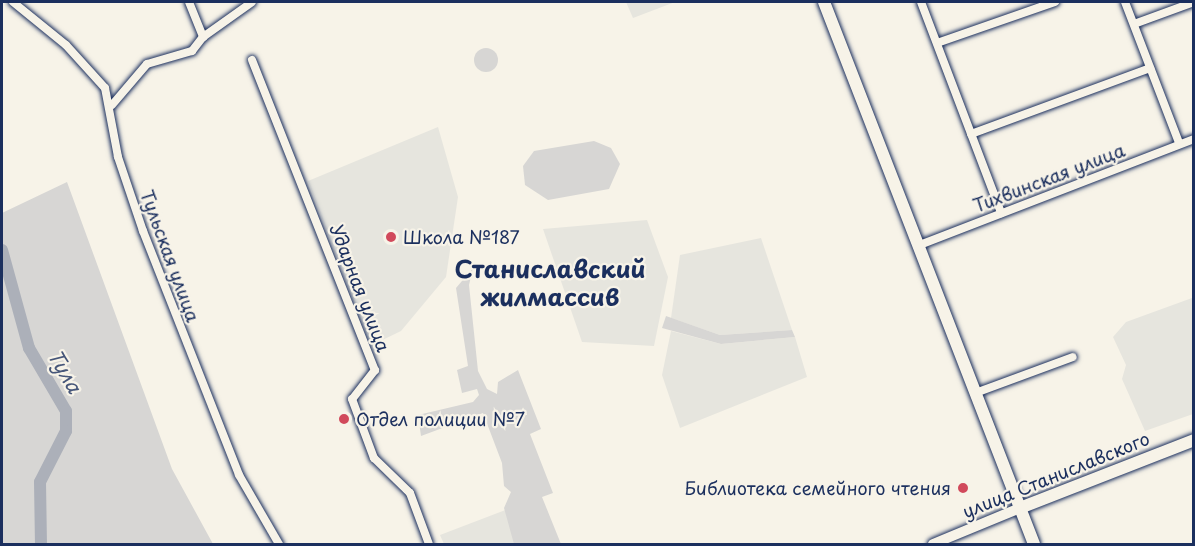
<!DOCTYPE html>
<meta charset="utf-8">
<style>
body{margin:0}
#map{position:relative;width:1195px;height:546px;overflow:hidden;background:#f7f3e8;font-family:"Playpen Sans",sans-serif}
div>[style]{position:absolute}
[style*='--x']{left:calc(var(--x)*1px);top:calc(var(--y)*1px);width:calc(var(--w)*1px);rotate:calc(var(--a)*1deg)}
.built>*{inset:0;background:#e6e5de}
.green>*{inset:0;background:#d7d6d4}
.round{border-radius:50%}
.river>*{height:12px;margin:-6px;padding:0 6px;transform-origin:6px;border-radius:6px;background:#acb0b9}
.roads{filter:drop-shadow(0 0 2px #1b2f5e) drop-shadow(0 0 2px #1b2f5e)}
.street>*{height:8px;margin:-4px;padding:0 4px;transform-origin:4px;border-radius:4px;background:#f7f3e8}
.secondary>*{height:10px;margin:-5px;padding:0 5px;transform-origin:5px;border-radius:5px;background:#f7f3e8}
.primary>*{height:12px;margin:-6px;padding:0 6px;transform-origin:6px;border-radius:6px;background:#f7f3e8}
.dots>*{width:16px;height:16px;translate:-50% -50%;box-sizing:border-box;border:3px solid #f7f3e8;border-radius:50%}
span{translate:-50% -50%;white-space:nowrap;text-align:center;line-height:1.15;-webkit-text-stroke:4.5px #f7f3e8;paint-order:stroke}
.street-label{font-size:18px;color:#1b2f5e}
.poi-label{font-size:18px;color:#1b2f5e}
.left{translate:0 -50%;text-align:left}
.right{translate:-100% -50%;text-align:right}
.water-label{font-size:20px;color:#465679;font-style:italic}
.district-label{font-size:24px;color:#1b2f5e;font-weight:700}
.frame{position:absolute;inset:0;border:3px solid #1b2f5e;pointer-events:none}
</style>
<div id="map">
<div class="built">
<i style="clip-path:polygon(626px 2px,675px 2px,633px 18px)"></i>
<i style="clip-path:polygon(438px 127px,458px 197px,446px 277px,401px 331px,370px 346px,308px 181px)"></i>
<i style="clip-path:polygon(647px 220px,668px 277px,654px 346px,582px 342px,543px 229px)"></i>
<i style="clip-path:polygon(761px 238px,792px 330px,720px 335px,671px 318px,680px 255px)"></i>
<i style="clip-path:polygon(1192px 298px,1193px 414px,1145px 431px,1122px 379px,1126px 365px,1113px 337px,1126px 322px)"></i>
<i style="clip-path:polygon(671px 331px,721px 344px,795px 337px,807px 377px,680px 428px,662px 375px)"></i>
<i style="clip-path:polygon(516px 506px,531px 544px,444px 544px,440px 535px)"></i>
</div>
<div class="green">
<i class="round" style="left:474px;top:48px;width:24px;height:24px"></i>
<i style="clip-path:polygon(594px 141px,611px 148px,620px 164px,609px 189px,548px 200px,525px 185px,523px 166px,534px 151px)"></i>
<i style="clip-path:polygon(67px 182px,172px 469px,213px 544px,2px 544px,2px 213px)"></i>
<i style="clip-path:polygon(473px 268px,469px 285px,478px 371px,487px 389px,497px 394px,498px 382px,518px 370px,541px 429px,530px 434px,553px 493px,542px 497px,561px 544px,514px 544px,504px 508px,511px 492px,504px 486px,502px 463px,483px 413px,421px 436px,418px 415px,473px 402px,479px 395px,477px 389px,462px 393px,457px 370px,468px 366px,456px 288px)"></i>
<i style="clip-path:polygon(666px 316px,720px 335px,792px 330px,795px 337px,721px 344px,662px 328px)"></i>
</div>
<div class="river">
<i style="--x:2;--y:250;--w:102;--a:74.6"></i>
<i style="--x:29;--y:348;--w:73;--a:59.6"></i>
<i style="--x:66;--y:411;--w:20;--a:90"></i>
<i style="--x:66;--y:431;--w:57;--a:117"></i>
<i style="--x:40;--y:482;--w:62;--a:89.1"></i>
</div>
<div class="roads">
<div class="street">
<i style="--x:13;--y:2;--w:68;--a:39.1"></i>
<i style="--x:66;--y:45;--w:58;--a:47.8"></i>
<i style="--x:105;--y:88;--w:70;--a:79.3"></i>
<i style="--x:118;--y:157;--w:78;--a:71.3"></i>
<i style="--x:143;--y:231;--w:262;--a:68.5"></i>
<i style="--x:239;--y:475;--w:80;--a:59.9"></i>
<i style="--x:189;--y:2;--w:38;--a:68"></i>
<i style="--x:921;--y:2;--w:226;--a:69.2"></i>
<i style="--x:1125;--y:2;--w:151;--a:69"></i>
<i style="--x:1134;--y:24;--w:64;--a:-20.1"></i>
<i style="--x:937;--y:43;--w:125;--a:-19.2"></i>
<i style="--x:252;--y:60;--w:334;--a:68.4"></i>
<i style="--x:375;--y:370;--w:37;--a:128"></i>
<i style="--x:352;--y:399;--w:63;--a:69.6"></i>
<i style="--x:374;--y:458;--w:50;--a:44.2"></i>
<i style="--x:410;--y:493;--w:54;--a:69.6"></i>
<i style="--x:112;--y:105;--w:54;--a:-49.5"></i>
<i style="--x:147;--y:64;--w:47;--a:-16.1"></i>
<i style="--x:192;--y:51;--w:18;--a:-52"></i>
<i style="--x:203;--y:37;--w:60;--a:-35.5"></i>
<i style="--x:971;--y:134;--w:191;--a:-20.2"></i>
<i style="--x:917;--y:246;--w:297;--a:-21.1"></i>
<i style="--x:975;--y:393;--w:104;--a:-20.2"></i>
</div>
<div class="secondary">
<i style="--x:933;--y:544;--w:94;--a:-22.5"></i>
</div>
<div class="primary">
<i style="--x:824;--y:2;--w:581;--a:68.82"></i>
<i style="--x:1020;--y:508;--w:187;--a:-21.3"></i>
</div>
</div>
<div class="dots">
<i style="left:391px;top:237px;background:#d1495b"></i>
<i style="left:344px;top:419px;background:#d1495b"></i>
<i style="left:963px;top:488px;background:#d1495b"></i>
</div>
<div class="street-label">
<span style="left:1049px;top:178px;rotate:-21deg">Тихвинская улица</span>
<span style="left:170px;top:256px;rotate:70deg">Тульская улица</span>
<span style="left:360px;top:288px;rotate:69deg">Ударная улица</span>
<span style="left:1056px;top:475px;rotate:-22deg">улица Станиславского</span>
</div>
<div class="poi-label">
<span class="left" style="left:403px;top:237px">Школа №187</span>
<span class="left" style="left:356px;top:419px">Отдел полиции №7</span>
<span class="right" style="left:951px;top:488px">Библиотека семейного чтения</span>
</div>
<div class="water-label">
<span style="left:65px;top:371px;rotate:60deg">Тула</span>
</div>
<div class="district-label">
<span style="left:550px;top:283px">Станиславский<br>жилмассив</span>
</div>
<div class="frame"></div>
</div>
